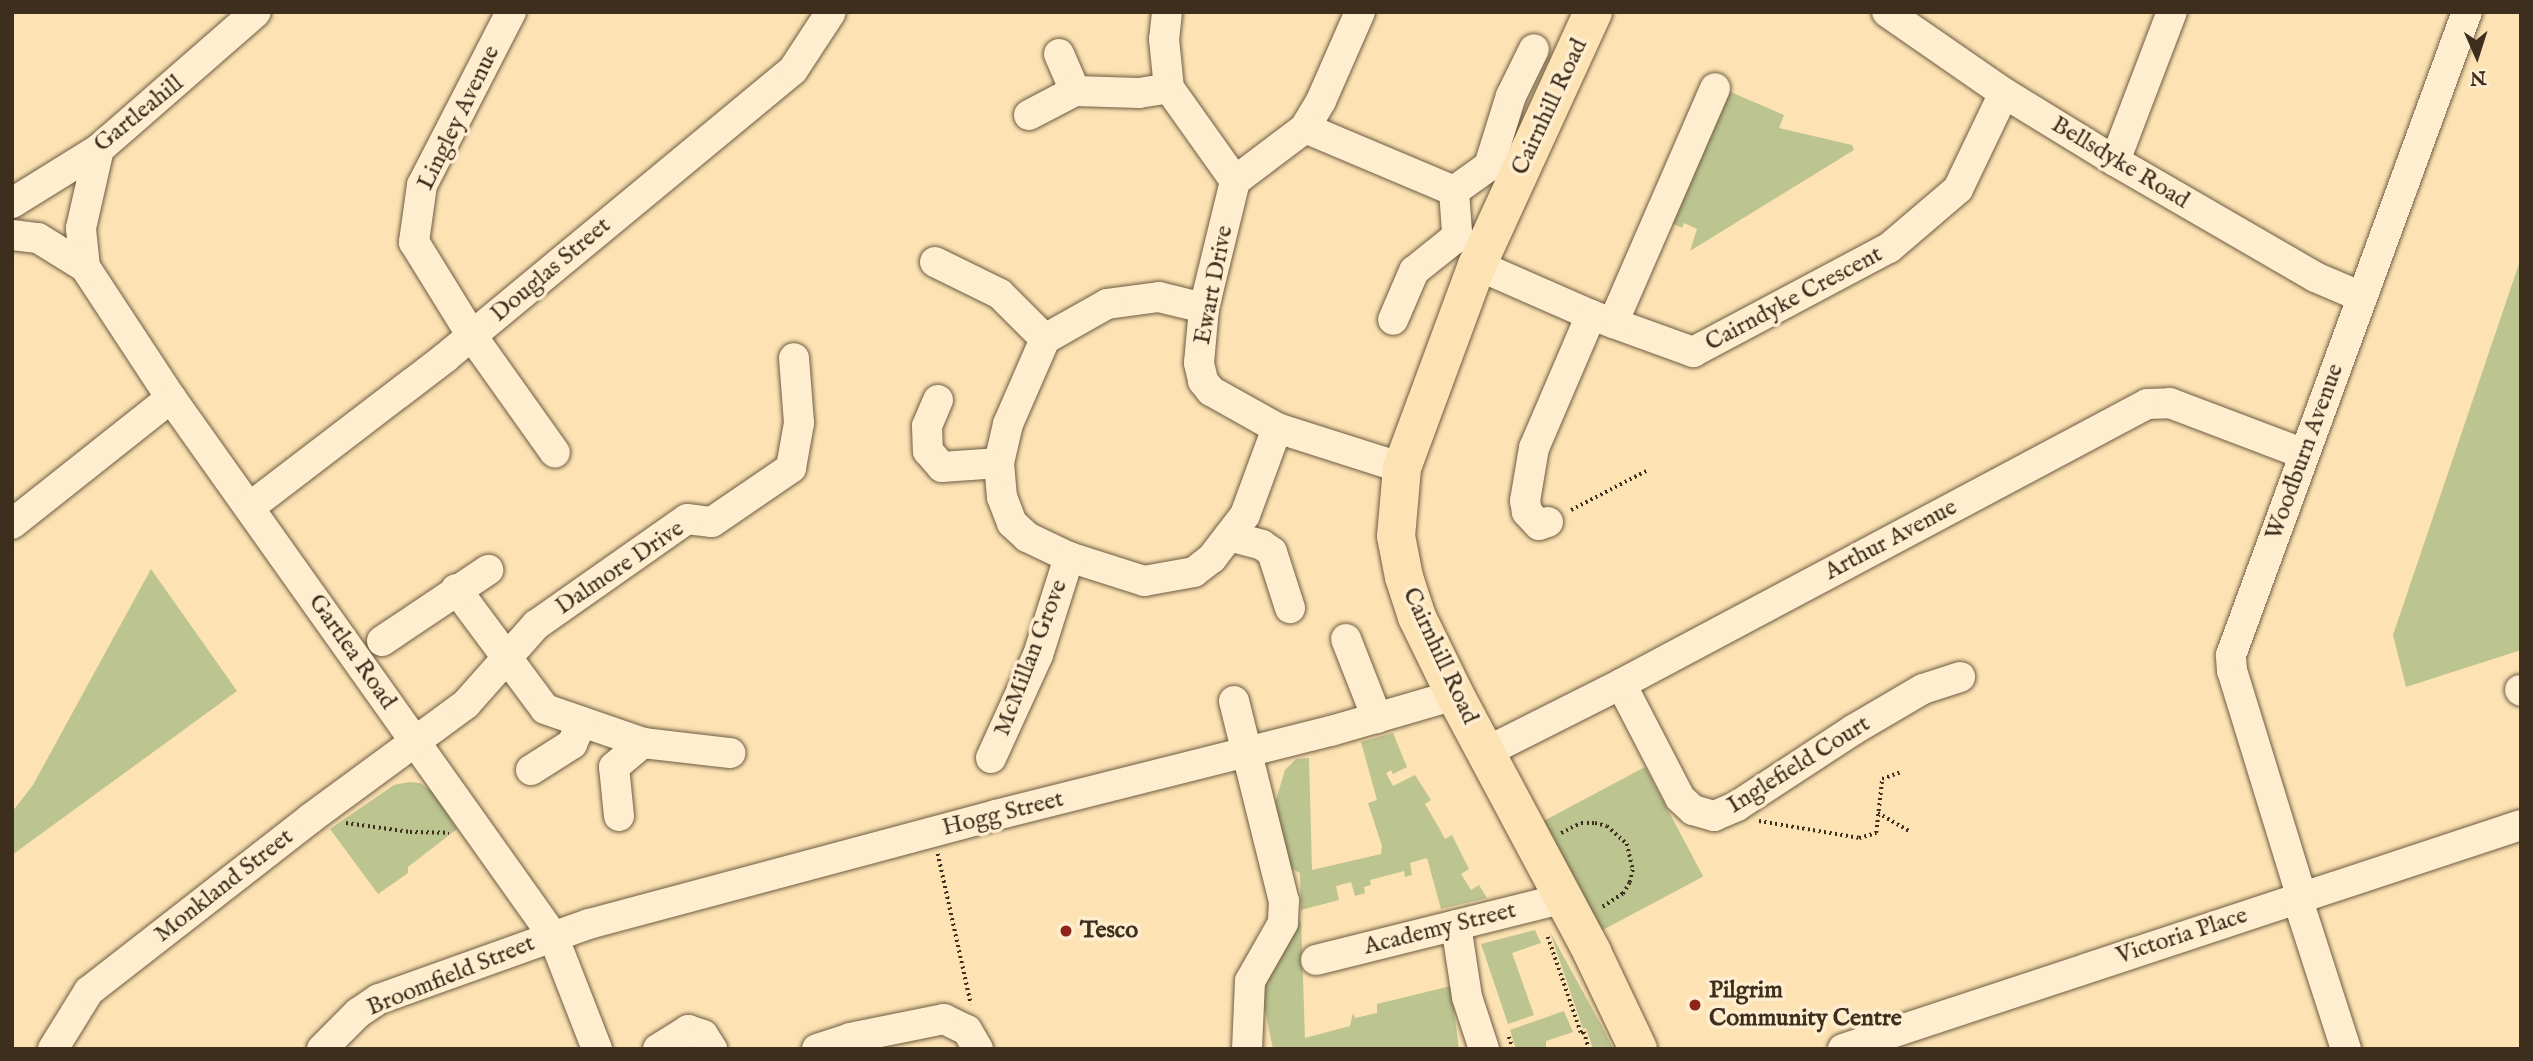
<!DOCTYPE html>
<style>
body{margin:0}
#map{position:relative;width:2533px;height:1061px;overflow:hidden;background:#fde3b3;font-family:"IM FELL English",serif}
div>[style]{position:absolute}
[style*='--x']{left:calc(var(--x)*1px);top:calc(var(--y)*1px);width:calc(var(--w)*1px);rotate:calc(var(--a)*1deg)}
.green>*{inset:0;background:#bcc48f;transform-origin:0 0}
.path>*{height:3.5px;margin-top:-1.75px;transform-origin:0;background:repeating-linear-gradient(90deg,#3d2e1e 0 2px,transparent 0 5.5px)}
.roads{filter:drop-shadow(0 0 2px #6d5b43) drop-shadow(0 0 2px #6d5b43)}
.minor>*{height:30px;margin:-15px;padding:0 15px;transform-origin:15px;border-radius:15px;background:#feedce}
.major>*{height:38px;margin:-19px;padding:0 19px;transform-origin:19px;border-radius:19px;background:#fde3b3}
.dots>*{width:19px;height:19px;translate:-50% -50%;box-sizing:border-box;border:4px solid #feedce;border-radius:50%}
span{translate:-50% -50%;white-space:nowrap;text-align:center;line-height:1.15;-webkit-text-stroke:7px #feedce;paint-order:stroke}
.street-label{font-size:24px;color:#3d2e1e}
.poi-label{font-size:24px;color:#3d2e1e;font-weight:700}
.left{translate:0 -50%;text-align:left}
.frame{position:absolute;inset:0;border:14px solid #3d2e1e;pointer-events:none}
.north{position:absolute;left:2442px;top:21px;width:70px;height:70px;-webkit-text-stroke:5px #feedce;paint-order:stroke;rotate:177deg;font-size:19px;font-weight:700;line-height:28px;text-align:center;color:#3d2e1e}
.north::after{content:'';display:block;margin:auto;width:24px;height:32px;background:#3d2e1e;clip-path:polygon(50% 0,100% 100%,50% 72%,0 100%)}
</style>
<div id="map">
<div class="green">
<i style="clip-path:polygon(1726px 90px,1784px 115px,1779px 128px,1852px 145px,1854px 150px,1690px 251px,1697px 229px,1684px 223px,1682px 228px,1667px 221px)"></i>
<i style="clip-path:polygon(2521px 258px,2521px 650px,2406px 687px,2393px 635px)"></i>
<i style="clip-path:polygon(151px 569px,237px 691px,12px 855px,12px 812px,33px 785px)"></i>
<i style="clip-path:polygon(1393px 733px,1407px 767px,1393px 774px,1391px 770px,1386px 773px,1393px 786px,1415px 775px,1431px 800px,1425px 804px,1438px 826px,1445px 839px,1452px 835px,1469px 869px,1461px 874px,1471px 890px,1479px 885px,1487px 898px,1441px 909px,1427px 858px,1410px 863px,1412px 875px,1405px 877px,1404px 871px,1370px 880px,1371px 885px,1364px 887px,1365px 893px,1355px 896px,1351px 882px,1336px 886px,1339px 900px,1301px 910px,1300px 873px,1289px 867px,1275px 803px,1285px 770px,1296px 759px,1309px 758px,1312px 870px,1381px 854px,1382px 846px,1368px 803px,1377px 800px,1361px 742px)"></i>
<i style="left:1645px;top:767px;width:124px;height:117px;rotate:62deg"></i>
<i style="clip-path:polygon(409px 782px,420px 783px,433px 792px,457px 829px,408px 867px,408px 873px,378px 894px,330px 829px,394px 785px)"></i>
<i style="clip-path:polygon(1301px 920px,1305px 1038px,1350px 1026px,1353px 1013px,1355px 1018px,1377px 1013px,1377px 1004px,1451px 986px,1459px 1049px,1273px 1049px,1261px 990px)"></i>
<i style="clip-path:polygon(1535px 930px,1541px 943px,1512px 953px,1534px 1015px,1508px 1024px,1481px 944px)"></i>
<i style="clip-path:polygon(1550px 932px,1604px 1030px,1613px 1049px,1593px 1049px,1586px 1028px,1583px 1029px)"></i>
<i style="clip-path:polygon(1564px 1011px,1573px 1032px,1546px 1041px,1546px 1049px,1516px 1049px,1510px 1030px)"></i>
</div>
<div class="path">
<i style="--x:1571;--y:510;--w:85;--a:-27.5"></i>
<i style="--x:1878;--y:813;--w:36;--a:30"></i>
<i style="--x:1759;--y:821;--w:101;--a:9.6"></i>
<i style="--x:1859;--y:838;--w:18;--a:-16"></i>
<i style="--x:1876;--y:833;--w:54;--a:-83.7"></i>
<i style="--x:1882;--y:779;--w:20;--a:-20"></i>
<i style="--x:346;--y:823;--w:65;--a:8"></i>
<i style="--x:410;--y:832;--w:39;--a:1"></i>
<i style="--x:1561;--y:833;--w:22;--a:-27"></i>
<i style="--x:1581;--y:823;--w:14;--a:0"></i>
<i style="--x:1595;--y:823;--w:12;--a:14"></i>
<i style="--x:1607;--y:826;--w:27;--a:42"></i>
<i style="--x:1627;--y:844;--w:27;--a:77"></i>
<i style="--x:1633;--y:870;--w:13;--a:103"></i>
<i style="--x:1630;--y:883;--w:13;--a:122"></i>
<i style="--x:1623;--y:894;--w:27;--a:147"></i>
<i style="--x:938;--y:854;--w:154;--a:77.6"></i>
<i style="--x:1548;--y:937;--w:102;--a:71"></i>
<i style="--x:1581;--y:1033;--w:3;--a:-18"></i>
<i style="--x:1584;--y:1032;--w:18;--a:74"></i>
<i style="--x:1509;--y:1037;--w:13;--a:72"></i>
</div>
<div class="roads">
<div class="minor">
<i style="--x:511;--y:12;--w:195;--a:117.2"></i>
<i style="--x:422;--y:185;--w:58;--a:98"></i>
<i style="--x:414;--y:242;--w:110;--a:58.3"></i>
<i style="--x:472;--y:336;--w:143;--a:54.6"></i>
<i style="--x:1167;--y:12;--w:27;--a:96"></i>
<i style="--x:1164;--y:39;--w:49;--a:84.2"></i>
<i style="--x:1169;--y:88;--w:114;--a:54.6"></i>
<i style="--x:1360;--y:12;--w:97;--a:113.7"></i>
<i style="--x:1321;--y:101;--w:31;--a:121"></i>
<i style="--x:1305;--y:128;--w:88;--a:142.9"></i>
<i style="--x:1235;--y:181;--w:131;--a:103.7"></i>
<i style="--x:1204;--y:308;--w:55;--a:95.2"></i>
<i style="--x:1199;--y:363;--w:18;--a:77"></i>
<i style="--x:1203;--y:381;--w:13;--a:51"></i>
<i style="--x:1211;--y:391;--w:76;--a:29.3"></i>
<i style="--x:1277;--y:428;--w:131;--a:17.7"></i>
<i style="--x:1887;--y:12;--w:142;--a:34.7"></i>
<i style="--x:2004;--y:93;--w:130;--a:31.5"></i>
<i style="--x:2115;--y:161;--w:231;--a:30.1"></i>
<i style="--x:2315;--y:277;--w:51;--a:23.1"></i>
<i style="--x:1059;--y:54;--w:40;--a:66.6"></i>
<i style="--x:1029;--y:115;--w:52;--a:-27.6"></i>
<i style="--x:1075;--y:91;--w:64;--a:1.8"></i>
<i style="--x:1139;--y:93;--w:30;--a:-9"></i>
<i style="--x:1305;--y:128;--w:162;--a:22.9"></i>
<i style="--x:1454;--y:191;--w:41;--a:85.8"></i>
<i style="--x:1457;--y:232;--w:8;--a:113"></i>
<i style="--x:1454;--y:239;--w:51;--a:141.3"></i>
<i style="--x:1414;--y:271;--w:53;--a:113.2"></i>
<i style="--x:2115;--y:161;--w:160;--a:-69.1"></i>
<i style="--x:1454;--y:191;--w:43;--a:-35.5"></i>
<i style="--x:1489;--y:166;--w:73;--a:-72.6"></i>
<i style="--x:1511;--y:96;--w:52;--a:-63.9"></i>
<i style="--x:12;--y:203;--w:102;--a:-31.8"></i>
<i style="--x:99;--y:149;--w:208;--a:-41.1"></i>
<i style="--x:12;--y:235;--w:26;--a:7"></i>
<i style="--x:38;--y:238;--w:55;--a:31.7"></i>
<i style="--x:85;--y:267;--w:157;--a:56.7"></i>
<i style="--x:171;--y:398;--w:660;--a:54.62"></i>
<i style="--x:553;--y:936;--w:121;--a:68.7"></i>
<i style="--x:935;--y:262;--w:72;--a:26.2"></i>
<i style="--x:1000;--y:294;--w:64;--a:45"></i>
<i style="--x:1477;--y:265;--w:124;--a:23.7"></i>
<i style="--x:1591;--y:315;--w:109;--a:19.9"></i>
<i style="--x:1693;--y:352;--w:222;--a:-28"></i>
<i style="--x:1889;--y:248;--w:91;--a:-40.5"></i>
<i style="--x:1958;--y:189;--w:106;--a:-64.4"></i>
<i style="--x:85;--y:267;--w:39;--a:-96"></i>
<i style="--x:81;--y:228;--w:81;--a:-77.2"></i>
<i style="--x:1204;--y:308;--w:46;--a:-166.3"></i>
<i style="--x:1159;--y:297;--w:52;--a:172.3"></i>
<i style="--x:1107;--y:304;--w:71;--a:150.6"></i>
<i style="--x:1045;--y:339;--w:93;--a:113.5"></i>
<i style="--x:1008;--y:424;--w:40;--a:103"></i>
<i style="--x:999;--y:463;--w:34;--a:85"></i>
<i style="--x:1002;--y:497;--w:28;--a:69"></i>
<i style="--x:1012;--y:523;--w:21;--a:43"></i>
<i style="--x:1027;--y:537;--w:47;--a:25.5"></i>
<i style="--x:1069;--y:557;--w:79;--a:17.7"></i>
<i style="--x:1144;--y:581;--w:51;--a:-10.2"></i>
<i style="--x:1194;--y:572;--w:23;--a:-38"></i>
<i style="--x:1212;--y:558;--w:54;--a:-52.5"></i>
<i style="--x:1245;--y:515;--w:93;--a:-69.8"></i>
<i style="--x:1613;--y:323;--w:256;--a:-66.5"></i>
<i style="--x:938;--y:400;--w:28;--a:113"></i>
<i style="--x:927;--y:426;--w:25;--a:88"></i>
<i style="--x:928;--y:451;--w:21;--a:49"></i>
<i style="--x:942;--y:467;--w:57;--a:-4"></i>
<i style="--x:250;--y:507;--w:247;--a:-37.4"></i>
<i style="--x:446;--y:357;--w:450;--a:-39.6"></i>
<i style="--x:793;--y:70;--w:69;--a:-56.8"></i>
<i style="--x:1548;--y:522;--w:9;--a:162"></i>
<i style="--x:1539;--y:525;--w:18;--a:-133"></i>
<i style="--x:1527;--y:512;--w:11;--a:-100"></i>
<i style="--x:1525;--y:501;--w:54;--a:-80.4"></i>
<i style="--x:1534;--y:448;--w:145;--a:-66.8"></i>
<i style="--x:12;--y:524;--w:203;--a:-38.4"></i>
<i style="--x:1229;--y:536;--w:34;--a:15"></i>
<i style="--x:1262;--y:545;--w:12;--a:35"></i>
<i style="--x:1272;--y:552;--w:59;--a:72.2"></i>
<i style="--x:456;--y:589;--w:149;--a:53.4"></i>
<i style="--x:545;--y:709;--w:104;--a:19.1"></i>
<i style="--x:643;--y:743;--w:88;--a:6.6"></i>
<i style="--x:1346;--y:639;--w:85;--a:68.6"></i>
<i style="--x:382;--y:641;--w:128;--a:-33.8"></i>
<i style="--x:1621;--y:684;--w:128;--a:62.6"></i>
<i style="--x:1680;--y:798;--w:18;--a:43"></i>
<i style="--x:1693;--y:810;--w:22;--a:16"></i>
<i style="--x:1714;--y:816;--w:25;--a:-23"></i>
<i style="--x:1737;--y:806;--w:139;--a:-33.2"></i>
<i style="--x:1853;--y:730;--w:81;--a:-30.4"></i>
<i style="--x:1923;--y:689;--w:39;--a:-18"></i>
<i style="--x:2520;--y:690;--w:1;--a:45"></i>
<i style="--x:1234;--y:701;--w:206;--a:76"></i>
<i style="--x:1284;--y:901;--w:22;--a:93"></i>
<i style="--x:1283;--y:923;--w:67;--a:119.6"></i>
<i style="--x:1250;--y:981;--w:68;--a:92.5"></i>
<i style="--x:1486;--y:752;--w:151;--a:-26.7"></i>
<i style="--x:1621;--y:684;--w:596;--a:-28.03"></i>
<i style="--x:2147;--y:404;--w:23;--a:-2"></i>
<i style="--x:2170;--y:403;--w:143;--a:20.8"></i>
<i style="--x:991;--y:758;--w:113;--a:-65.5"></i>
<i style="--x:1038;--y:655;--w:103;--a:-72.4"></i>
<i style="--x:531;--y:770;--w:49;--a:-32.4"></i>
<i style="--x:572;--y:744;--w:24;--a:-66"></i>
<i style="--x:619;--y:816;--w:49;--a:-95.8"></i>
<i style="--x:614;--y:767;--w:38;--a:-40"></i>
<i style="--x:1456;--y:925;--w:73;--a:81.3"></i>
<i style="--x:1467;--y:997;--w:55;--a:71.9"></i>
<i style="--x:1316;--y:960;--w:256;--a:-14"></i>
<i style="--x:53;--y:1049;--w:68;--a:-58.2"></i>
<i style="--x:89;--y:991;--w:281;--a:-37.9"></i>
<i style="--x:311;--y:818;--w:192;--a:-36.3"></i>
<i style="--x:466;--y:704;--w:106;--a:-48.5"></i>
<i style="--x:536;--y:625;--w:184;--a:-35.1"></i>
<i style="--x:687;--y:519;--w:25;--a:7"></i>
<i style="--x:712;--y:522;--w:96;--a:-34.4"></i>
<i style="--x:791;--y:468;--w:46;--a:-79.9"></i>
<i style="--x:799;--y:423;--w:65;--a:-94.4"></i>
<i style="--x:322;--y:1049;--w:51;--a:-45"></i>
<i style="--x:358;--y:1013;--w:25;--a:-34"></i>
<i style="--x:379;--y:999;--w:223;--a:-19.7"></i>
<i style="--x:589;--y:924;--w:421;--a:-15"></i>
<i style="--x:996;--y:815;--w:345;--a:-14.1"></i>
<i style="--x:1331;--y:731;--w:129;--a:-16.2"></i>
<i style="--x:658;--y:1049;--w:36;--a:-32"></i>
<i style="--x:688;--y:1030;--w:16;--a:18"></i>
<i style="--x:703;--y:1035;--w:17;--a:57"></i>
<i style="--x:817;--y:1049;--w:35;--a:-18"></i>
<i style="--x:850;--y:1038;--w:96;--a:-11.4"></i>
<i style="--x:944;--y:1019;--w:25;--a:26"></i>
<i style="--x:967;--y:1030;--w:22;--a:60"></i>
<i style="--x:1843;--y:1049;--w:714;--a:-18.28"></i>
<i style="--x:2346;--y:1049;--w:149;--a:-107.9"></i>
<i style="--x:2300;--y:907;--w:22;--a:-95"></i>
<i style="--x:2298;--y:885;--w:224;--a:-107.1"></i>
<i style="--x:2232;--y:671;--w:16;--a:-94"></i>
<i style="--x:2231;--y:655;--w:685;--a:-69.85"></i>
</div>
<div class="major">
<i style="--x:1593;--y:12;--w:278;--a:114.6"></i>
<i style="--x:1477;--y:265;--w:216;--a:110.3"></i>
<i style="--x:1402;--y:468;--w:68;--a:95"></i>
<i style="--x:1396;--y:536;--w:42;--a:79"></i>
<i style="--x:1404;--y:577;--w:42;--a:72"></i>
<i style="--x:1417;--y:617;--w:87;--a:64"></i>
<i style="--x:1455;--y:695;--w:291;--a:61.9"></i>
<i style="--x:1592;--y:952;--w:107;--a:64.6"></i>
</div>
</div>
<div class="dots">
<i style="left:1066px;top:931px;background:#8f2418"></i>
<i style="left:1695px;top:1005px;background:#8f2418"></i>
</div>
<div class="street-label">
<span style="left:1550px;top:107px;rotate:-65deg">Cairnhill Road</span>
<span style="left:139px;top:114px;rotate:-39deg">Gartleahill</span>
<span style="left:459px;top:118px;rotate:-64deg">Lingley Avenue</span>
<span style="left:2120px;top:163px;rotate:31deg">Bellsdyke Road</span>
<span style="left:551px;top:270px;rotate:-40deg">Douglas Street</span>
<span style="left:1214px;top:285px;rotate:-79deg">Ewart Drive</span>
<span style="left:1794px;top:299px;rotate:-28deg">Cairndyke Crescent</span>
<span style="left:2305px;top:452px;rotate:-70deg">Woodburn Avenue</span>
<span style="left:1891px;top:540px;rotate:-28deg">Arthur Avenue</span>
<span style="left:620px;top:568px;rotate:-34deg">Dalmore Drive</span>
<span style="left:352px;top:652px;rotate:55deg">Gartlea Road</span>
<span style="left:1440px;top:656px;rotate:65deg">Cairnhill Road</span>
<span style="left:1031px;top:658px;rotate:-69deg">McMillan Grove</span>
<span style="left:1799px;top:765px;rotate:-32deg">Inglefield Court</span>
<span style="left:1003px;top:814px;rotate:-14deg">Hogg Street</span>
<span style="left:224px;top:886px;rotate:-38deg">Monkland Street</span>
<span style="left:1440px;top:929px;rotate:-14deg">Academy Street</span>
<span style="left:2182px;top:936px;rotate:-18deg">Victoria Place</span>
<span style="left:451px;top:976px;rotate:-22deg">Broomfield Street</span>
</div>
<div class="poi-label">
<span class="left" style="left:1080px;top:931px">Tesco</span>
<span class="left" style="left:1709px;top:1005px">Pilgrim<br>Community Centre</span>
</div>
<div class="frame"></div>
<div class="north">N</div>
</div>
